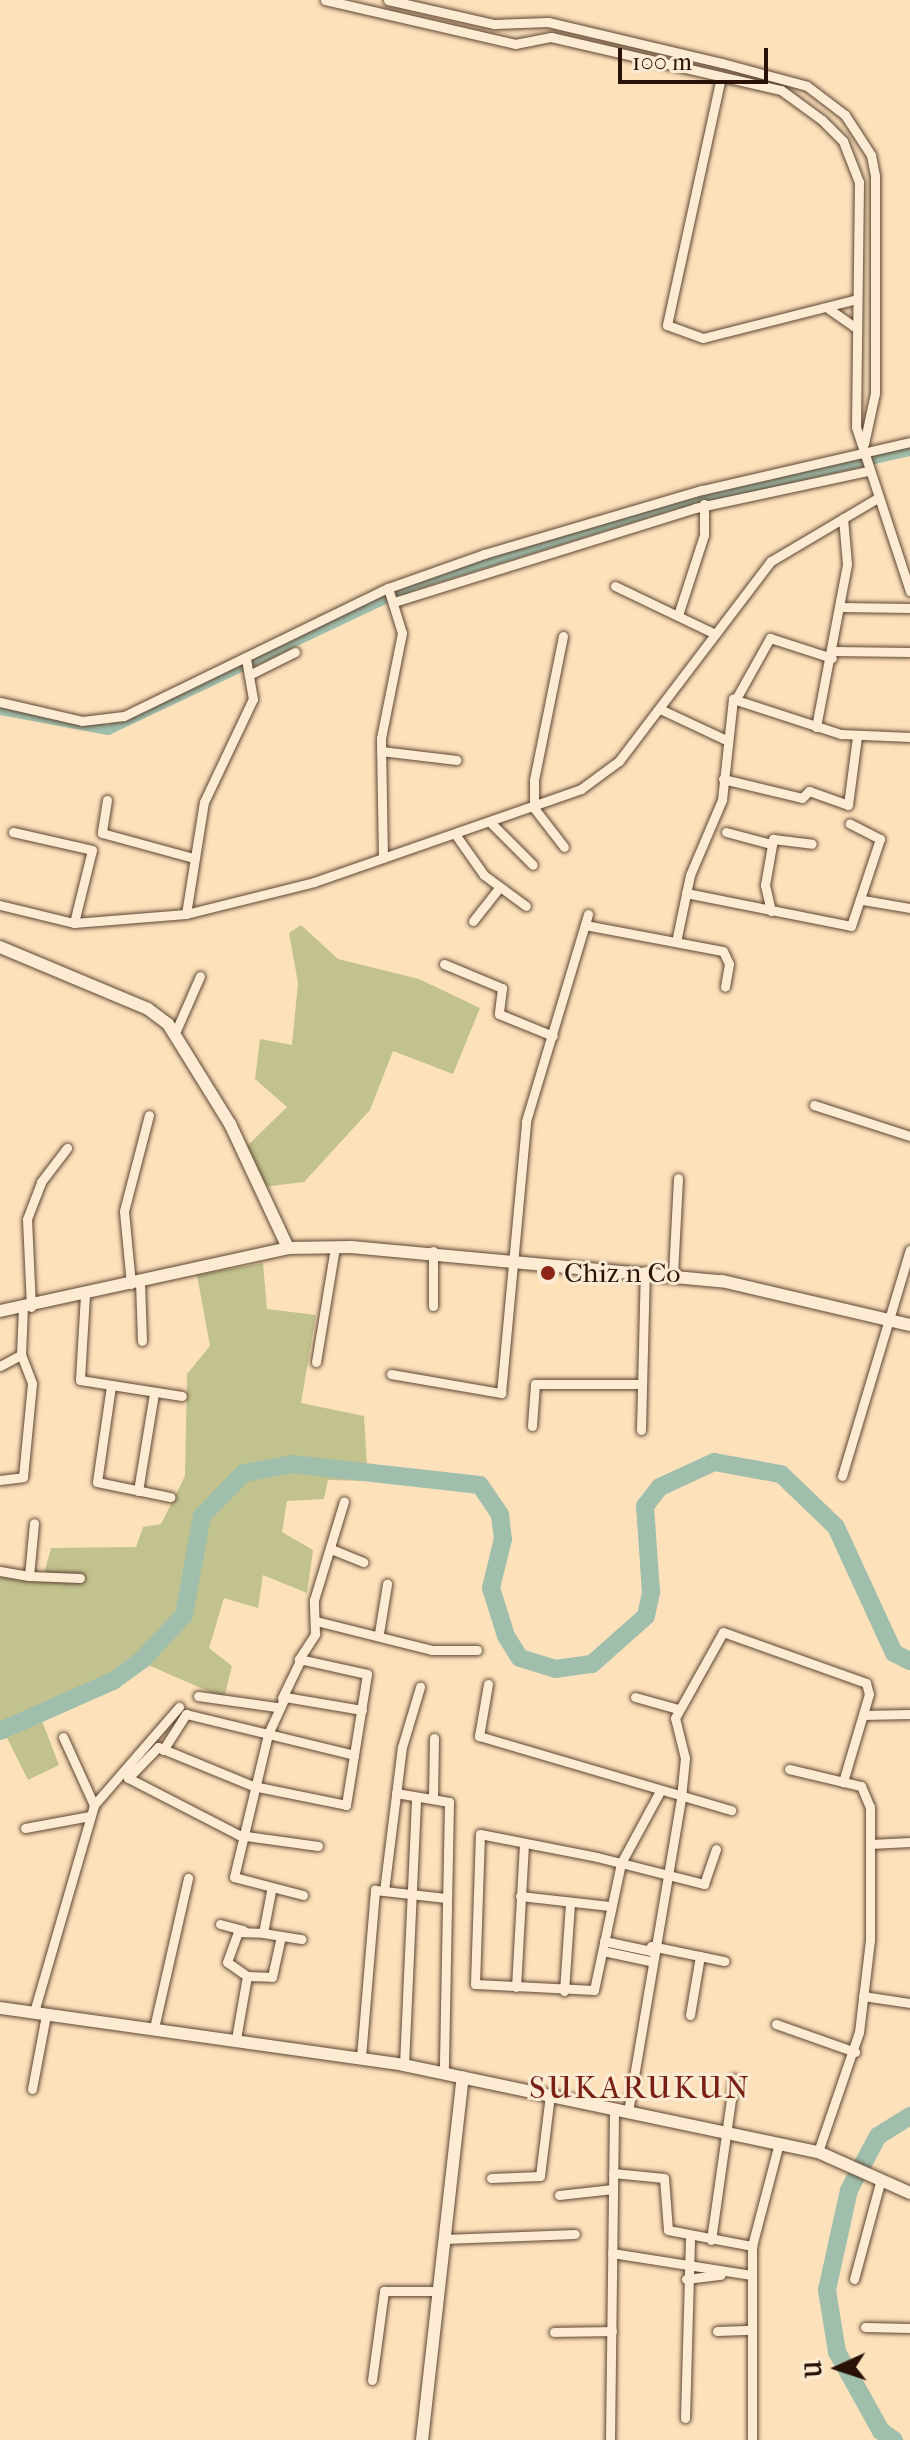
<!DOCTYPE html>
<style>
body{margin:0}
#map{position:relative;width:910px;height:2440px;overflow:hidden;background:#fce1bb;font-family:"IM FELL French Canon",serif}
div>[style]{position:absolute}
[style*='--x']{left:calc(var(--x)*1px);top:calc(var(--y)*1px);width:calc(var(--w)*1px);rotate:calc(var(--a)*1deg)}
.green>*{inset:0;background:#c2c28e}
.canal>*{height:10px;margin:-5px;padding:0 5px;transform-origin:5px;border-radius:5px;background:#a0beac}
.river>*{height:18px;margin:-9px;padding:0 9px;transform-origin:9px;border-radius:9px;background:#a0beac}
.roads{filter:drop-shadow(0 0 2px #5e4533) drop-shadow(0 0 2px #5e4533)}
.street>*{height:9px;margin:-4.5px;padding:0 4.5px;transform-origin:4.5px;border-radius:4.5px;background:#fdecd3}
.secondary>*{height:12px;margin:-6px;padding:0 6px;transform-origin:6px;border-radius:6px;background:#fdecd3}
.dots>*{width:22px;height:22px;translate:-50% -50%;box-sizing:border-box;border:4px solid #fdecd3;border-radius:50%}
span{translate:-50% -50%;white-space:nowrap;text-align:center;line-height:1.15;-webkit-text-stroke:6px #fdecd3;paint-order:stroke}
.poi-label{font-size:28px;color:#2a1106}
.left{translate:0 -50%;text-align:left}
.quarter-label{font-size:32px;color:#7a1f14;letter-spacing:2px}
.north{position:absolute;left:798px;top:2328px;width:80px;height:80px;-webkit-text-stroke:6px #fdecd3;paint-order:stroke;rotate:267deg;font-size:22px;font-weight:700;line-height:32px;text-align:center;color:#2a1106}
.north::after{content:'';display:block;margin:auto;width:28px;height:36px;background:#2a1106;clip-path:polygon(50% 0,100% 100%,50% 72%,0 100%)}
.scale{position:absolute;left:618px;top:48px;width:150px;height:36px;box-sizing:border-box;border:4px solid #2a1106;border-top:0;padding-left:10px;font-size:24px;line-height:28px;white-space:nowrap;color:#2a1106;-webkit-text-stroke:6px #fdecd3;paint-order:stroke}
</style>
<div id="map">
<div class="green">
<i style="clip-path:polygon(301px 925px,338px 959px,419px 979px,480px 1008px,453px 1074px,393px 1051px,370px 1110px,304px 1182px,263px 1187px,242px 1151px,287px 1107px,255px 1079px,260px 1039px,292px 1045px,298px 983px,289px 933px)"></i>
<i style="clip-path:polygon(263px 1263px,267px 1309px,316px 1315px,301px 1403px,364px 1416px,368px 1481px,328px 1480px,324px 1499px,287px 1501px,282px 1532px,313px 1550px,307px 1593px,263px 1575px,258px 1608px,224px 1598px,209px 1648px,232px 1666px,224px 1698px,148px 1665px,72px 1699px,36px 1705px,59px 1765px,28px 1780px,0 1724px,0 1573px,44px 1574px,51px 1548px,136px 1547px,143px 1527px,161px 1524px,185px 1476px,187px 1374px,210px 1346px,197px 1275px)"></i>
</div>
<div class="canal">
<i style="--x:0;--y:710;--w:110;--a:10.5"></i>
<i style="--x:108;--y:730;--w:342;--a:-25.3"></i>
<i style="--x:417;--y:584;--w:267;--a:-17.2"></i>
<i style="--x:672;--y:505;--w:244;--a:-12.8"></i>
</div>
<div class="river">
<i style="--x:0;--y:1731;--w:124;--a:-23.9"></i>
<i style="--x:113;--y:1681;--w:36;--a:-36"></i>
<i style="--x:142;--y:1660;--w:62;--a:-47"></i>
<i style="--x:184;--y:1615;--w:101;--a:-79.7"></i>
<i style="--x:202;--y:1516;--w:60;--a:-45.7"></i>
<i style="--x:244;--y:1473;--w:49;--a:-10.6"></i>
<i style="--x:292;--y:1464;--w:189;--a:6.4"></i>
<i style="--x:480;--y:1485;--w:36;--a:56"></i>
<i style="--x:500;--y:1515;--w:24;--a:83"></i>
<i style="--x:503;--y:1539;--w:50;--a:103.8"></i>
<i style="--x:491;--y:1588;--w:50;--a:72.6"></i>
<i style="--x:506;--y:1636;--w:26;--a:58"></i>
<i style="--x:520;--y:1658;--w:37;--a:17"></i>
<i style="--x:555;--y:1669;--w:37;--a:-8"></i>
<i style="--x:592;--y:1664;--w:72;--a:-41.6"></i>
<i style="--x:646;--y:1616;--w:25;--a:-78"></i>
<i style="--x:651;--y:1592;--w:86;--a:-94"></i>
<i style="--x:645;--y:1506;--w:24;--a:-52"></i>
<i style="--x:660;--y:1487;--w:60;--a:-24.8"></i>
<i style="--x:714;--y:1462;--w:68;--a:10.2"></i>
<i style="--x:781;--y:1474;--w:76;--a:43.9"></i>
<i style="--x:836;--y:1527;--w:139;--a:65.3"></i>
<i style="--x:894;--y:1653;--w:18;--a:27"></i>
<i style="--x:894;--y:2440;--w:16;--a:-145"></i>
<i style="--x:881;--y:2431;--w:90;--a:-119.1"></i>
<i style="--x:837;--y:2352;--w:63;--a:-99.2"></i>
<i style="--x:827;--y:2290;--w:102;--a:-77.6"></i>
<i style="--x:849;--y:2190;--w:61;--a:-61.8"></i>
<i style="--x:878;--y:2136;--w:38;--a:-32"></i>
</div>
<div class="roads">
<div class="street">
<i style="--x:325;--y:0;--w:195;--a:13"></i>
<i style="--x:515;--y:44;--w:37;--a:-11"></i>
<i style="--x:551;--y:37;--w:236;--a:13"></i>
<i style="--x:781;--y:90;--w:51;--a:36.2"></i>
<i style="--x:822;--y:120;--w:30;--a:45"></i>
<i style="--x:843;--y:141;--w:44;--a:68.7"></i>
<i style="--x:859;--y:182;--w:245;--a:90.7"></i>
<i style="--x:856;--y:427;--w:173;--a:71.8"></i>
<i style="--x:388;--y:0;--w:109;--a:12.8"></i>
<i style="--x:494;--y:24;--w:54;--a:-2.1"></i>
<i style="--x:548;--y:22;--w:179;--a:13.3"></i>
<i style="--x:722;--y:63;--w:88;--a:15.1"></i>
<i style="--x:807;--y:86;--w:48;--a:37.3"></i>
<i style="--x:845;--y:115;--w:48;--a:57"></i>
<i style="--x:871;--y:155;--w:21;--a:79"></i>
<i style="--x:875;--y:176;--w:217;--a:90"></i>
<i style="--x:875;--y:393;--w:52;--a:102.2"></i>
<i style="--x:721;--y:77;--w:254;--a:102.3"></i>
<i style="--x:667;--y:325;--w:38;--a:20"></i>
<i style="--x:703;--y:338;--w:159;--a:-14.2"></i>
<i style="--x:829;--y:309;--w:32;--a:35"></i>
<i style="--x:615;--y:586;--w:106;--a:25.6"></i>
<i style="--x:394;--y:602;--w:315;--a:-17.3"></i>
<i style="--x:695;--y:508;--w:176;--a:-12.1"></i>
<i style="--x:840;--y:607;--w:70;--a:0.8"></i>
<i style="--x:679;--y:612;--w:81;--a:-72"></i>
<i style="--x:704;--y:535;--w:31;--a:-90"></i>
<i style="--x:563;--y:636;--w:147;--a:101.4"></i>
<i style="--x:534;--y:780;--w:28;--a:90"></i>
<i style="--x:534;--y:808;--w:49;--a:52.4"></i>
<i style="--x:833;--y:651;--w:77;--a:0.7"></i>
<i style="--x:253;--y:673;--w:47;--a:-26.6"></i>
<i style="--x:737;--y:697;--w:68;--a:-60.8"></i>
<i style="--x:770;--y:638;--w:65;--a:17.9"></i>
<i style="--x:0;--y:702;--w:84;--a:13"></i>
<i style="--x:82;--y:721;--w:42;--a:-6.8"></i>
<i style="--x:124;--y:716;--w:293;--a:-25.9"></i>
<i style="--x:388;--y:588;--w:102;--a:-19.5"></i>
<i style="--x:484;--y:554;--w:227;--a:-16.4"></i>
<i style="--x:702;--y:490;--w:213;--a:-13"></i>
<i style="--x:660;--y:709;--w:71;--a:25.1"></i>
<i style="--x:816;--y:727;--w:166;--a:-79.2"></i>
<i style="--x:847;--y:564;--w:46;--a:-95"></i>
<i style="--x:381;--y:751;--w:76;--a:6.8"></i>
<i style="--x:723;--y:779;--w:81;--a:13.5"></i>
<i style="--x:802;--y:798;--w:10;--a:-45"></i>
<i style="--x:809;--y:791;--w:41;--a:19.7"></i>
<i style="--x:848;--y:805;--w:69;--a:-82.5"></i>
<i style="--x:107;--y:800;--w:33;--a:99"></i>
<i style="--x:102;--y:833;--w:91;--a:15.3"></i>
<i style="--x:491;--y:823;--w:59;--a:45"></i>
<i style="--x:13;--y:832;--w:81;--a:12.8"></i>
<i style="--x:92;--y:850;--w:75;--a:103.9"></i>
<i style="--x:726;--y:832;--w:47;--a:14.9"></i>
<i style="--x:455;--y:834;--w:50;--a:54.7"></i>
<i style="--x:484;--y:875;--w:52;--a:36.4"></i>
<i style="--x:383;--y:858;--w:120;--a:-91"></i>
<i style="--x:381;--y:738;--w:107;--a:-78.7"></i>
<i style="--x:402;--y:633;--w:47;--a:-107.3"></i>
<i style="--x:686;--y:893;--w:168;--a:11.3"></i>
<i style="--x:851;--y:926;--w:92;--a:-71.6"></i>
<i style="--x:880;--y:839;--w:34;--a:-153"></i>
<i style="--x:863;--y:900;--w:48;--a:9.7"></i>
<i style="--x:0;--y:905;--w:76;--a:13.7"></i>
<i style="--x:74;--y:923;--w:112;--a:-4.6"></i>
<i style="--x:186;--y:914;--w:132;--a:-14"></i>
<i style="--x:314;--y:882;--w:283;--a:-19.2"></i>
<i style="--x:581;--y:789;--w:47;--a:-36.4"></i>
<i style="--x:619;--y:761;--w:251;--a:-52.8"></i>
<i style="--x:771;--y:561;--w:122;--a:-30.6"></i>
<i style="--x:771;--y:911;--w:27;--a:-103"></i>
<i style="--x:765;--y:885;--w:47;--a:-80.1"></i>
<i style="--x:773;--y:839;--w:39;--a:7"></i>
<i style="--x:186;--y:914;--w:113;--a:-80.9"></i>
<i style="--x:204;--y:802;--w:114;--a:-64.6"></i>
<i style="--x:253;--y:699;--w:41;--a:-99.9"></i>
<i style="--x:473;--y:921;--w:42;--a:-51.8"></i>
<i style="--x:585;--y:925;--w:140;--a:10.7"></i>
<i style="--x:723;--y:951;--w:14;--a:65"></i>
<i style="--x:729;--y:964;--w:23;--a:100"></i>
<i style="--x:676;--y:942;--w:68;--a:-78.2"></i>
<i style="--x:690;--y:875;--w:82;--a:-66.9"></i>
<i style="--x:722;--y:800;--w:102;--a:-83.8"></i>
<i style="--x:733;--y:699;--w:114;--a:18"></i>
<i style="--x:841;--y:734;--w:69;--a:2.5"></i>
<i style="--x:444;--y:964;--w:63;--a:22.5"></i>
<i style="--x:502;--y:988;--w:26;--a:97"></i>
<i style="--x:499;--y:1014;--w:58;--a:22.2"></i>
<i style="--x:175;--y:1033;--w:62;--a:-66.3"></i>
<i style="--x:814;--y:1105;--w:101;--a:17.9"></i>
<i style="--x:673;--y:1274;--w:96;--a:-87"></i>
<i style="--x:140;--y:1281;--w:60;--a:88.1"></i>
<i style="--x:131;--y:1284;--w:73;--a:-95.5"></i>
<i style="--x:124;--y:1211;--w:99;--a:-75.4"></i>
<i style="--x:85;--y:1295;--w:85;--a:93.4"></i>
<i style="--x:80;--y:1380;--w:103;--a:8.9"></i>
<i style="--x:433;--y:1306;--w:55;--a:-90"></i>
<i style="--x:31;--y:1307;--w:88;--a:-92.6"></i>
<i style="--x:27;--y:1219;--w:40;--a:-69"></i>
<i style="--x:41;--y:1182;--w:43;--a:-52.6"></i>
<i style="--x:316;--y:1362;--w:117;--a:-80.6"></i>
<i style="--x:0;--y:1366;--w:24;--a:-28"></i>
<i style="--x:391;--y:1374;--w:112;--a:9.8"></i>
<i style="--x:501;--y:1393;--w:273;--a:-84.7"></i>
<i style="--x:526;--y:1121;--w:216;--a:-73.3"></i>
<i style="--x:111;--y:1386;--w:97;--a:98.3"></i>
<i style="--x:97;--y:1482;--w:75;--a:11.6"></i>
<i style="--x:532;--y:1426;--w:42;--a:-85.9"></i>
<i style="--x:535;--y:1384;--w:103;--a:0"></i>
<i style="--x:641;--y:1430;--w:159;--a:-88.6"></i>
<i style="--x:842;--y:1476;--w:236;--a:-73.3"></i>
<i style="--x:0;--y:1480;--w:23;--a:-7"></i>
<i style="--x:23;--y:1477;--w:94;--a:-84.5"></i>
<i style="--x:32;--y:1383;--w:30;--a:-111"></i>
<i style="--x:21;--y:1355;--w:47;--a:-87.6"></i>
<i style="--x:138;--y:1491;--w:99;--a:-80.7"></i>
<i style="--x:331;--y:1549;--w:35;--a:22"></i>
<i style="--x:0;--y:1571;--w:29;--a:10"></i>
<i style="--x:29;--y:1576;--w:53;--a:-84.6"></i>
<i style="--x:29;--y:1576;--w:51;--a:2.2"></i>
<i style="--x:316;--y:1621;--w:120;--a:14"></i>
<i style="--x:432;--y:1650;--w:45;--a:0"></i>
<i style="--x:379;--y:1633;--w:50;--a:-80.7"></i>
<i style="--x:488;--y:1684;--w:53;--a:99.8"></i>
<i style="--x:479;--y:1736;--w:263;--a:16.4"></i>
<i style="--x:198;--y:1696;--w:79;--a:8"></i>
<i style="--x:635;--y:1697;--w:45;--a:15.6"></i>
<i style="--x:282;--y:1698;--w:41;--a:-64.1"></i>
<i style="--x:863;--y:1715;--w:47;--a:-1.2"></i>
<i style="--x:63;--y:1737;--w:75;--a:65.5"></i>
<i style="--x:163;--y:1750;--w:43;--a:-57.4"></i>
<i style="--x:186;--y:1714;--w:173;--a:13.7"></i>
<i style="--x:789;--y:1769;--w:74;--a:13.3"></i>
<i style="--x:861;--y:1786;--w:23;--a:67"></i>
<i style="--x:870;--y:1807;--w:133;--a:90"></i>
<i style="--x:870;--y:1940;--w:93;--a:96.8"></i>
<i style="--x:859;--y:2032;--w:127;--a:108.9"></i>
<i style="--x:396;--y:1793;--w:54;--a:9.6"></i>
<i style="--x:449;--y:1802;--w:271;--a:91.1"></i>
<i style="--x:659;--y:1793;--w:80;--a:118.5"></i>
<i style="--x:621;--y:1863;--w:130;--a:102"></i>
<i style="--x:594;--y:1990;--w:119;--a:-177.1"></i>
<i style="--x:475;--y:1984;--w:150;--a:-88.1"></i>
<i style="--x:480;--y:1834;--w:119;--a:11.1"></i>
<i style="--x:597;--y:1857;--w:25;--a:14"></i>
<i style="--x:621;--y:1863;--w:86;--a:14.2"></i>
<i style="--x:704;--y:1884;--w:37;--a:-71"></i>
<i style="--x:433;--y:1797;--w:59;--a:-89"></i>
<i style="--x:25;--y:1828;--w:66;--a:-10.5"></i>
<i style="--x:870;--y:1844;--w:40;--a:-2.9"></i>
<i style="--x:318;--y:1846;--w:80;--a:-172.1"></i>
<i style="--x:239;--y:1835;--w:125;--a:-152.8"></i>
<i style="--x:128;--y:1778;--w:43;--a:-45.9"></i>
<i style="--x:158;--y:1747;--w:103;--a:22.3"></i>
<i style="--x:253;--y:1786;--w:95;--a:11.5"></i>
<i style="--x:346;--y:1805;--w:133;--a:-80.9"></i>
<i style="--x:367;--y:1674;--w:70;--a:-167.6"></i>
<i style="--x:299;--y:1659;--w:30;--a:-57"></i>
<i style="--x:315;--y:1634;--w:34;--a:-92"></i>
<i style="--x:314;--y:1600;--w:103;--a:-73.1"></i>
<i style="--x:384;--y:1891;--w:145;--a:-82.9"></i>
<i style="--x:402;--y:1747;--w:63;--a:-73.3"></i>
<i style="--x:303;--y:1895;--w:71;--a:-165.4"></i>
<i style="--x:234;--y:1877;--w:147;--a:-76.6"></i>
<i style="--x:268;--y:1734;--w:41;--a:-65.3"></i>
<i style="--x:285;--y:1697;--w:78;--a:9.6"></i>
<i style="--x:520;--y:1896;--w:90;--a:6.4"></i>
<i style="--x:220;--y:1924;--w:24;--a:15"></i>
<i style="--x:263;--y:1933;--w:39;--a:9"></i>
<i style="--x:604;--y:1941;--w:48;--a:12"></i>
<i style="--x:651;--y:1946;--w:75;--a:11.6"></i>
<i style="--x:603;--y:1951;--w:48;--a:12"></i>
<i style="--x:247;--y:1976;--w:25;--a:2"></i>
<i style="--x:272;--y:1977;--w:42;--a:-77.6"></i>
<i style="--x:516;--y:1987;--w:144;--a:-86.8"></i>
<i style="--x:564;--y:1991;--w:88;--a:-86.1"></i>
<i style="--x:863;--y:1996;--w:48;--a:8.5"></i>
<i style="--x:34;--y:2012;--w:216;--a:-73.8"></i>
<i style="--x:94;--y:1805;--w:130;--a:-49.1"></i>
<i style="--x:690;--y:2015;--w:60;--a:-80.4"></i>
<i style="--x:776;--y:2024;--w:84;--a:19.5"></i>
<i style="--x:154;--y:2028;--w:154;--a:-77.2"></i>
<i style="--x:236;--y:2039;--w:64;--a:-80.1"></i>
<i style="--x:247;--y:1976;--w:24;--a:-145"></i>
<i style="--x:227;--y:1962;--w:32;--a:-70"></i>
<i style="--x:238;--y:1932;--w:25;--a:2"></i>
<i style="--x:263;--y:1933;--w:43;--a:-79.2"></i>
<i style="--x:361;--y:2057;--w:168;--a:-85.2"></i>
<i style="--x:375;--y:1890;--w:71;--a:6.4"></i>
<i style="--x:404;--y:2065;--w:268;--a:-87.4"></i>
<i style="--x:32;--y:2089;--w:75;--a:-79.3"></i>
<i style="--x:628;--y:2112;--w:318;--a:-80.4"></i>
<i style="--x:681;--y:1798;--w:40;--a:-84.3"></i>
<i style="--x:685;--y:1758;--w:41;--a:-104"></i>
<i style="--x:675;--y:1718;--w:98;--a:-60.8"></i>
<i style="--x:723;--y:1632;--w:152;--a:19.6"></i>
<i style="--x:866;--y:1683;--w:11;--a:75"></i>
<i style="--x:869;--y:1694;--w:92;--a:106.5"></i>
<i style="--x:613;--y:2173;--w:51;--a:5.6"></i>
<i style="--x:664;--y:2178;--w:52;--a:85.6"></i>
<i style="--x:668;--y:2230;--w:86;--a:10.8"></i>
<i style="--x:491;--y:2178;--w:49;--a:-2.3"></i>
<i style="--x:540;--y:2176;--w:82;--a:-83"></i>
<i style="--x:559;--y:2195;--w:54;--a:-6.3"></i>
<i style="--x:444;--y:2239;--w:131;--a:-2.2"></i>
<i style="--x:711;--y:2240;--w:163;--a:-81.9"></i>
<i style="--x:612;--y:2253;--w:141;--a:9"></i>
<i style="--x:686;--y:2279;--w:35;--a:-7"></i>
<i style="--x:854;--y:2279;--w:104;--a:-74.9"></i>
<i style="--x:865;--y:2327;--w:45;--a:1.3"></i>
<i style="--x:717;--y:2331;--w:35;--a:-2"></i>
<i style="--x:554;--y:2332;--w:58;--a:-1"></i>
<i style="--x:372;--y:2380;--w:90;--a:-82.3"></i>
<i style="--x:384;--y:2291;--w:55;--a:0"></i>
<i style="--x:685;--y:2418;--w:180;--a:-88.4"></i>
<i style="--x:610;--y:2440;--w:331;--a:-89.3"></i>
<i style="--x:752;--y:2440;--w:194;--a:-90"></i>
<i style="--x:752;--y:2246;--w:106;--a:-75.3"></i>
</div>
<div class="secondary">
<i style="--x:0;--y:947;--w:160;--a:22.7"></i>
<i style="--x:148;--y:1009;--w:25;--a:37"></i>
<i style="--x:168;--y:1024;--w:118;--a:58.2"></i>
<i style="--x:230;--y:1124;--w:137;--a:64.9"></i>
<i style="--x:0;--y:1311;--w:295;--a:-12.3"></i>
<i style="--x:288;--y:1248;--w:64;--a:-0.9"></i>
<i style="--x:352;--y:1247;--w:372;--a:5.3"></i>
<i style="--x:722;--y:1281;--w:193;--a:13.2"></i>
<i style="--x:0;--y:2008;--w:408;--a:8"></i>
<i style="--x:404;--y:2065;--w:423;--a:11.9"></i>
<i style="--x:818;--y:2152;--w:101;--a:24"></i>
<i style="--x:422;--y:2440;--w:365;--a:-83.6"></i>
</div>
</div>
<div class="dots">
<i style="left:548px;top:1273px;background:#8f2418"></i>
</div>
<div class="poi-label">
<span class="left" style="left:564px;top:1273px">Chiz n Co</span>
</div>
<div class="quarter-label">
<span style="left:640px;top:2088px">SUKARUKUN</span>
</div>
<div class="north">U</div>
<div class="scale">100 m</div>
</div>
